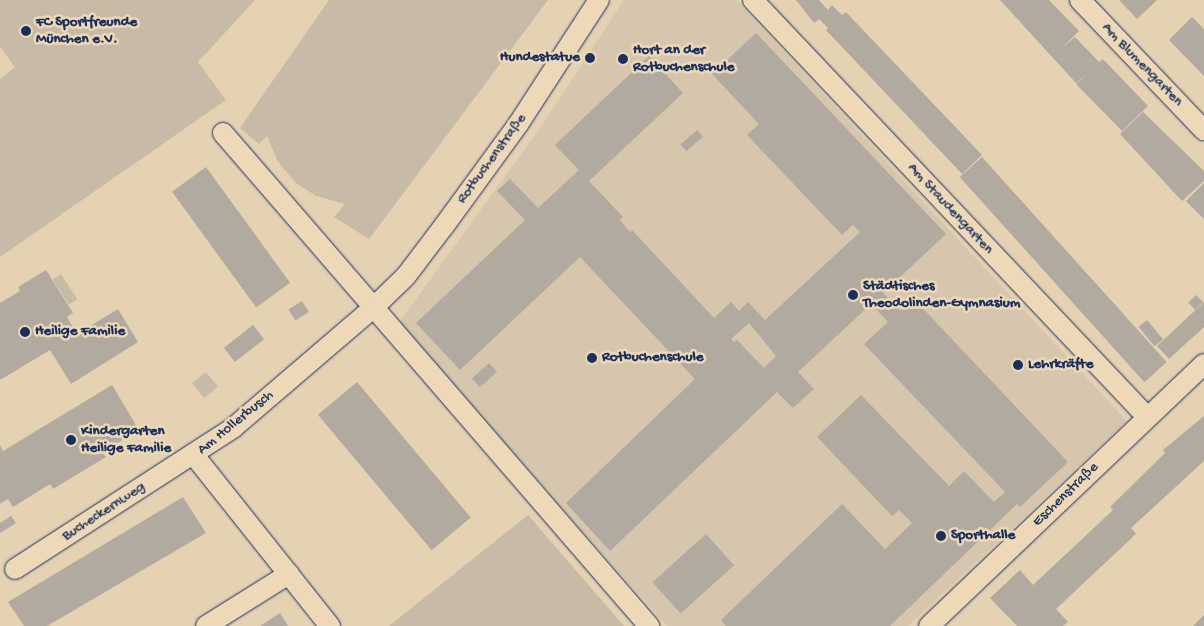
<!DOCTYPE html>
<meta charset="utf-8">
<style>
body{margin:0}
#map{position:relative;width:1204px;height:626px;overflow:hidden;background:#e5d2b3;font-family:"Gochi Hand",sans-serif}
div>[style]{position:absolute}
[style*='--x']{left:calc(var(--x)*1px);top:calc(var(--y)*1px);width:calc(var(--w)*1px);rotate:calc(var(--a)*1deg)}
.built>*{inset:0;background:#d6c6ad}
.green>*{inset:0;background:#c7baa7;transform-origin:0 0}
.building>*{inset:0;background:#b2aa9e;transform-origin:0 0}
.roads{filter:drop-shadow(0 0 1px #1b2f5e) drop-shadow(0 0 1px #1b2f5e)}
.street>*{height:20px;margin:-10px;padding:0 10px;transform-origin:10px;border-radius:10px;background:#edd9b7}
.dots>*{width:14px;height:14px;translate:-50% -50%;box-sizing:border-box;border:2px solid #edd9b7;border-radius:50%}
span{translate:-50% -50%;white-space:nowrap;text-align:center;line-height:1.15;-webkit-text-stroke:5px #edd9b7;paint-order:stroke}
.poi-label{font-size:15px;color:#1b2f5e;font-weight:700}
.left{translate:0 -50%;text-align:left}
.right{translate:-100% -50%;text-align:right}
.street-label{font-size:15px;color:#1b2f5e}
</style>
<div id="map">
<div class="built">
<i style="clip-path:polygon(624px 0,736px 0,1127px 421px,908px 626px,667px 626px,398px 324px,540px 128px)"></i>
</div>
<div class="green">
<i style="clip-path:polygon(0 0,255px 0,198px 62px,226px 100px,0 257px,0 79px,15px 67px,0 47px)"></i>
<i style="clip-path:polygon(329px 0,548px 0,369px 239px,334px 217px,345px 204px,316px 196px,296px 183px,278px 162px,267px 136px,259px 144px,240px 128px)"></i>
<i style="left:61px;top:274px;width:30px;height:10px;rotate:57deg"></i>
<i style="left:206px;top:372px;width:19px;height:18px;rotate:51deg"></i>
<i style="clip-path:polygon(528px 515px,624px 626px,389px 626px)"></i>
</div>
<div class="building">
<i style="clip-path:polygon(796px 0,819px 0,828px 10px,832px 5px,842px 15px,846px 12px,982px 155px,962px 174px,826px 30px,828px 28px,819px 19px,814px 23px)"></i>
<i style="clip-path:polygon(1000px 0,1049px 0,1079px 31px,1061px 49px,1075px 37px,1099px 62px,1103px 59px,1148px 106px,1122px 131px,1076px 84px,1088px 73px,1076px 83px)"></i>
<i style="clip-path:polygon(1119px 0,1157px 0,1137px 19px)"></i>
<i style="clip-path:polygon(1192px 17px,1204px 29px,1204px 76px,1169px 40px)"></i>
<i style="clip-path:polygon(evenodd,756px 33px,946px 234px,883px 293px,900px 311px,913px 298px,1068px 462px,1020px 507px,1017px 504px,890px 626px,726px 626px,721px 620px,842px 504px,885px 549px,912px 523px,899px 510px,892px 516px,817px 437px,861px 395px,949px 486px,964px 471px,994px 502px,1005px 492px,864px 344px,888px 322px,871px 304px,798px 372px,814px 389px,793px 408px,777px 392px,610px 551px,566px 503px,695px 379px,580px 257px,460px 370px,416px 323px,525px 220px,497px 191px,510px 179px,538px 208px,579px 170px,555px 145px,649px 56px,683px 93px,589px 181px,623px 217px,620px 220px,630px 232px,632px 230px,714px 318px,731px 302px,739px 311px,748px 302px,765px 320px,860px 232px,853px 225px,842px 235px,747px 135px,759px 124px,712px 74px,756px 33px,749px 323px,776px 356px,764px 368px,737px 340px,734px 342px,731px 339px,749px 323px)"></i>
<i style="clip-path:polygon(1143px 112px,1204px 171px,1204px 181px,1182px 201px,1120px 134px)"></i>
<i style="left:697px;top:130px;width:9px;height:22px;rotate:49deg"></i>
<i style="left:982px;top:157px;width:276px;height:30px;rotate:48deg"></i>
<i style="left:206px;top:167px;width:143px;height:42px;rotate:54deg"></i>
<i style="clip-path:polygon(1204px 183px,1204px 219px,1186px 201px)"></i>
<i style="clip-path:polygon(46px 270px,73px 313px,67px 317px,77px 334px,118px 309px,138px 342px,71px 384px,50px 350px,0 380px,0 303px,20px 291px,18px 287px)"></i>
<i style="left:1196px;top:295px;width:10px;height:11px;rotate:45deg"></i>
<i style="left:302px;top:301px;width:13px;height:16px;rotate:58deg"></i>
<i style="clip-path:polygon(1204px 302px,1204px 327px,1169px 359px,1157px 346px)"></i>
<i style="left:1147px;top:320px;width:25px;height:11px;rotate:50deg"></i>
<i style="left:253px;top:325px;width:18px;height:37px;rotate:52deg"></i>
<i style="left:489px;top:363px;width:12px;height:23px;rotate:48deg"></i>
<i style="left:357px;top:382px;width:177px;height:51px;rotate:50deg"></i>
<i style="clip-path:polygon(112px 385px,139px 430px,102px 452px,106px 457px,53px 489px,50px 484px,13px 507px,8px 499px,0 504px,0 445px,3px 451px)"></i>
<i style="clip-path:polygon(1204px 416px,1204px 461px,1131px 528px,1136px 534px,1056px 609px,1068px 622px,1063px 626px,1017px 626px,990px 598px,1020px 570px,1033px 585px,1113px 510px,1110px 507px,1165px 453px,1163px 450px)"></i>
<i style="clip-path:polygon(183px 497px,206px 533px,47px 626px,24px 626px,8px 602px)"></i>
<i style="clip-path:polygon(11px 516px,16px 523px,0 533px,0 523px)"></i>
<i style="left:706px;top:534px;width:42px;height:72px;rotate:48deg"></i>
<i style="clip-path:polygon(280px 613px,288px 626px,260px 626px)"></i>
<i style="clip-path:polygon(1204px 615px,1204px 626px,1193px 626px)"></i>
</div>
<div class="roads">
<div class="street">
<i style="--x:753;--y:0;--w:574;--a:46.62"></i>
<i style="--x:1080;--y:0;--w:180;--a:46.4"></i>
<i style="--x:223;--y:133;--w:652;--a:49.17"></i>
<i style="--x:193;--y:454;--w:220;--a:51.5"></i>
<i style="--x:15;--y:569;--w:260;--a:-32.9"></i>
<i style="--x:233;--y:428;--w:184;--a:-40.6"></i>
<i style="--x:373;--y:308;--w:46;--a:-44.1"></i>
<i style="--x:406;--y:276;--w:63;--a:-52.8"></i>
<i style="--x:444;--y:226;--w:127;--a:-53.9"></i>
<i style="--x:519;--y:123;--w:147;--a:-57"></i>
<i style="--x:206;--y:626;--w:98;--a:-32.1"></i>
<i style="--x:929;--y:626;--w:380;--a:-43.6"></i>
</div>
</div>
<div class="dots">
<i style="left:26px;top:31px;background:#1b2f5e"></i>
<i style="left:590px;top:58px;background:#1b2f5e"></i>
<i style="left:623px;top:59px;background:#1b2f5e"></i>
<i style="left:853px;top:295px;background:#1b2f5e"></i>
<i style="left:25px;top:332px;background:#1b2f5e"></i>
<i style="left:592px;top:358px;background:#1b2f5e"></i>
<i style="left:1018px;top:365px;background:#1b2f5e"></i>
<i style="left:71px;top:440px;background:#1b2f5e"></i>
<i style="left:941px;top:536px;background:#1b2f5e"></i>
</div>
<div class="poi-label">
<span class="left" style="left:36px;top:31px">FC Sportfreunde<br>München e.V.</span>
<span class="left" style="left:633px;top:59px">Hort an der<br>Rotbuchenschule</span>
<span class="right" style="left:580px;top:58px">Hundestatue</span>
<span class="left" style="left:863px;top:295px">Städtisches<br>Theodolinden-Gymnasium</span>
<span class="left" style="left:35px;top:332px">Heilige Familie</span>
<span class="left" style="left:602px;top:358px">Rotbuchenschule</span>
<span class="left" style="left:1028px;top:365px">Lehrkräfte</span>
<span class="left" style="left:81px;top:440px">Kindergarten<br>Heilige Familie</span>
<span class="left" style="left:951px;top:536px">Sporthalle</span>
</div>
<div class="street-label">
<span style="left:1142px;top:65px;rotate:46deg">Am Blumengarten</span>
<span style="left:492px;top:159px;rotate:-54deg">Rotbuchenstraße</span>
<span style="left:950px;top:209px;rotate:47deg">Am Staudengarten</span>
<span style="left:236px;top:423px;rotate:-39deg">Am Hollerbusch</span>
<span style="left:1066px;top:495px;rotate:-44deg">Eschenstraße</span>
<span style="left:104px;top:512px;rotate:-33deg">Bucheckernweg</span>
</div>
</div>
